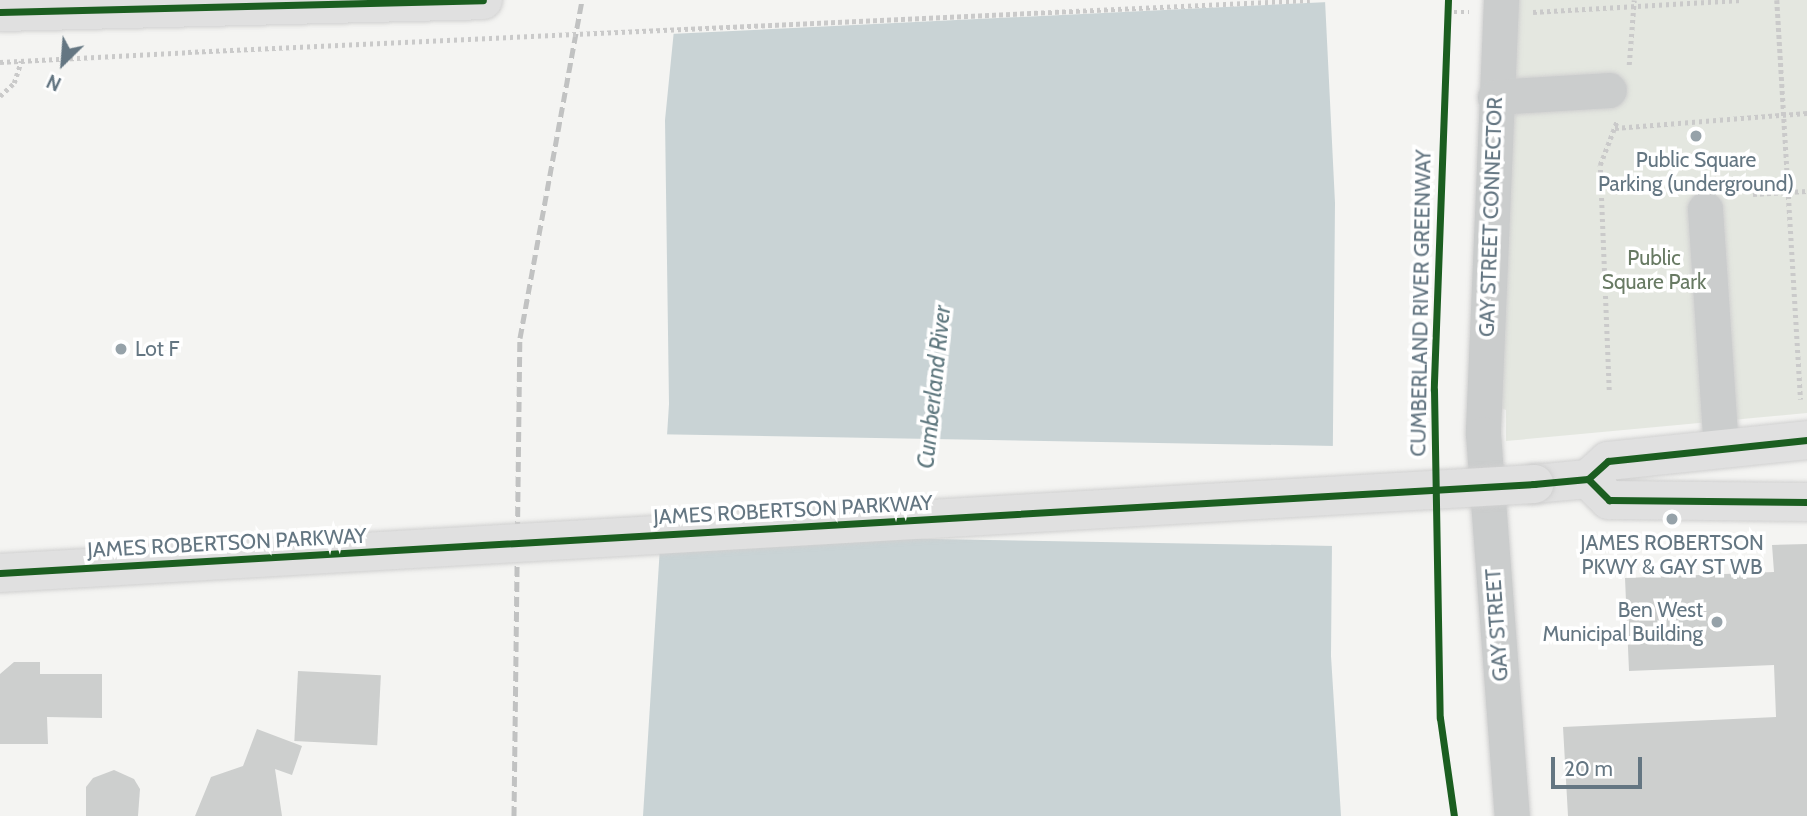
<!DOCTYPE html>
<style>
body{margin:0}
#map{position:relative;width:1807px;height:816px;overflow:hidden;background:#f4f4f2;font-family:Cabin,sans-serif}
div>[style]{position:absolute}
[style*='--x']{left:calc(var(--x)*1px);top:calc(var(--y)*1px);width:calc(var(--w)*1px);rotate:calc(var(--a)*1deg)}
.green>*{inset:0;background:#e4e7e0}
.water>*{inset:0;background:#c9d3d5}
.pier>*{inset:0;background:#f4f4f2;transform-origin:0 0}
.building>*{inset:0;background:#cdcfce;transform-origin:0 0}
.path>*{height:4.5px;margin-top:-2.25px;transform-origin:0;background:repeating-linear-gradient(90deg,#cacaca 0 3.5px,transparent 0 7px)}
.roads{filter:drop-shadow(0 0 2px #d0d0d0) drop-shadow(0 0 2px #d0d0d0)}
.minor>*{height:35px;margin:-17.5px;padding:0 17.5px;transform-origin:17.5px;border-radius:17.5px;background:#cbcdcd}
.major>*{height:38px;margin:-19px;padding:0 19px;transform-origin:19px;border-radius:19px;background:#e0e0e0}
.rail>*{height:5px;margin-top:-2.5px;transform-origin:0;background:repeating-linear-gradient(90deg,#c1c2c2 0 10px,transparent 0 15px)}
.path-bridge>*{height:4.5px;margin-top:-2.25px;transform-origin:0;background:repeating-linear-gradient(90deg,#cacaca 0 3.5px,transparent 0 7px)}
.bridges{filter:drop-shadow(0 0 2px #d0d0d0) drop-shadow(0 0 2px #d0d0d0)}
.major-bridge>*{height:38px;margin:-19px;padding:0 19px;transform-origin:19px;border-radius:19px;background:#e0e0e0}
.cycleway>*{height:7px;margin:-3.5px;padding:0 3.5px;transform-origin:3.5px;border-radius:3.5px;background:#1b5e20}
.dots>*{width:19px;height:19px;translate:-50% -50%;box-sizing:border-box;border:4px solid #fff;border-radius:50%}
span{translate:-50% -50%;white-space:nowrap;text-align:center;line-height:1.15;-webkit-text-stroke:7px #fff;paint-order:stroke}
.poi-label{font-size:21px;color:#647682}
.left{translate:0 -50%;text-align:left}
.right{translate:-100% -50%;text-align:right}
.street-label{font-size:21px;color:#647682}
.park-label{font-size:21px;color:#687a63}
.water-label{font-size:23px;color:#5f787f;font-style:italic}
.north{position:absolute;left:28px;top:28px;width:70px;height:70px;-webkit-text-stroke:5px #fff;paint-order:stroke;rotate:205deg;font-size:19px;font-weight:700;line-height:28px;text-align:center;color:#647682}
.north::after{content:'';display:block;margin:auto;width:24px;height:32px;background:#647682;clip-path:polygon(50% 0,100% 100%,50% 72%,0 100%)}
.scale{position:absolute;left:1551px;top:757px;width:91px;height:32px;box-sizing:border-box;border:4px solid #647682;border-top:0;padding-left:9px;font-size:21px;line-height:24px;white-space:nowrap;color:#647682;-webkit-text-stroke:5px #fff;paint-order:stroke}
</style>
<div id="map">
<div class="green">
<i style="clip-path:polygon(1509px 0,1807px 0,1807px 413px,1506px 441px,1506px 410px,1501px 408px)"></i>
</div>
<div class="water">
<i style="clip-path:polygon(677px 0,1325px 0,1335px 203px,1331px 656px,1341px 816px,643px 816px,669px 404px,665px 120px)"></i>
</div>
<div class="pier">
<i style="clip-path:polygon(673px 0,1328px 0,1329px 2px,670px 34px)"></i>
<i style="left:1336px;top:446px;width:100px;height:676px;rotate:91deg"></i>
</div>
<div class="building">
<i style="clip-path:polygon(1807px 544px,1807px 816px,1568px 816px,1563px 727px,1776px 717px,1774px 665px,1629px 671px,1625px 578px,1774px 572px,1772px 545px)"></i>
<i style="clip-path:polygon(14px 662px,40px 662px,40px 674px,102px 674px,102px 718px,47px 717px,48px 744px,0 744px,0 674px)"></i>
<i style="left:298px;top:671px;width:83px;height:70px;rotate:3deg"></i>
<i style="clip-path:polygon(257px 729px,302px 746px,292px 775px,275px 769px,282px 816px,195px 816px,211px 777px,243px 766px)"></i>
<i style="clip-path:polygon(114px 770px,134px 779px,140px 789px,138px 816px,86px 816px,86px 787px,93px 778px)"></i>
</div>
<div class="path">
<i style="--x:1777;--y:0;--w:400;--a:86.6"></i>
<i style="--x:1447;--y:12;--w:22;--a:0"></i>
<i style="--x:1533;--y:12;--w:209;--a:-3.3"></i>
<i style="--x:0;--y:62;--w:188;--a:-3"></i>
<i style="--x:1629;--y:65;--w:65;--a:-85.6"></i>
<i style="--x:0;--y:96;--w:19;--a:-43"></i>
<i style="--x:14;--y:83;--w:23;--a:-72"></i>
<i style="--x:1615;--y:128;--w:193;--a:-4.5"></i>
<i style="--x:1753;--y:194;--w:54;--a:-3.2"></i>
<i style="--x:1609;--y:390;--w:225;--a:-92.3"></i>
<i style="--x:1600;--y:165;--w:47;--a:-68.9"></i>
</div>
<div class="roads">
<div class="minor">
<i style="--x:1501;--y:0;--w:434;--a:92.4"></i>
<i style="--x:1483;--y:434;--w:383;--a:85.7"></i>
<i style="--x:1495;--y:97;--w:114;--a:-3.5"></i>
<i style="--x:1705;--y:209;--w:239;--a:86.2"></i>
</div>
<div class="major">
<i style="--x:0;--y:12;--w:483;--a:-1.4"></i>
<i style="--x:1588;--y:479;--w:30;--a:45"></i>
<i style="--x:1609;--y:500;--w:198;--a:0.6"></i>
<i style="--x:1534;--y:484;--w:54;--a:-5.3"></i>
<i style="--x:1588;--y:479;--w:27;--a:-42"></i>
<i style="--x:1608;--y:461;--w:200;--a:-6"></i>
</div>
</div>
<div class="rail">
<i style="--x:514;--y:816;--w:478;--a:-89.3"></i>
<i style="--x:520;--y:338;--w:344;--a:-79.6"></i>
</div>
<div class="path-bridge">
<i style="--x:188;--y:52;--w:1123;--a:-2.65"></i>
</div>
<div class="bridges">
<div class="major-bridge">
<i style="--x:0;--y:573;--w:1537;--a:-3.32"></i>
</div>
</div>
<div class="cycleway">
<i style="--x:1448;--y:0;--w:390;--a:92.1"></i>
<i style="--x:1434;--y:390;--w:328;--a:89"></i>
<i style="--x:1440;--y:718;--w:99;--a:81.9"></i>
<i style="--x:0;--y:12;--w:483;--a:-1.4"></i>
<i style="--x:1588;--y:479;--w:30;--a:45"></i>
<i style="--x:1609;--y:500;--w:198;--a:0.6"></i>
<i style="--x:0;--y:573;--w:1537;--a:-3.32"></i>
<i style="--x:1534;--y:484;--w:54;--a:-5.3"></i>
<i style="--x:1588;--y:479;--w:27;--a:-42"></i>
<i style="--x:1608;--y:461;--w:200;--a:-6"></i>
</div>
<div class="dots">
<i style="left:1696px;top:136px;background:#96a2a9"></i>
<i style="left:121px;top:349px;background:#96a2a9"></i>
<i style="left:1672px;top:519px;background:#96a2a9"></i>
<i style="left:1717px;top:622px;background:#96a2a9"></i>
</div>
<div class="poi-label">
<span style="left:1696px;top:172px">Public Square<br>Parking (underground)</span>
<span class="left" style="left:135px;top:349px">Lot F</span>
<span style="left:1672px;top:555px">JAMES ROBERTSON<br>PKWY &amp; GAY ST WB</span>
<span class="right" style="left:1703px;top:622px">Ben West<br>Municipal Building</span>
</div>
<div class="street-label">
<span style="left:1491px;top:217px;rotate:-88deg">GAY STREET CONNECTOR</span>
<span style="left:1421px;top:303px;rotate:-89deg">CUMBERLAND RIVER GREENWAY</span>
<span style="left:793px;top:510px;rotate:-3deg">JAMES ROBERTSON PARKWAY</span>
<span style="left:227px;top:543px;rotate:-3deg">JAMES ROBERTSON PARKWAY</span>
<span style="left:1497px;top:625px;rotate:-94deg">GAY STREET</span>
</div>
<div class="park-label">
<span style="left:1654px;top:270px">Public<br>Square Park</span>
</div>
<div class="water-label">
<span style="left:934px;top:387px;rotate:-84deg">Cumberland River</span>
</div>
<div class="north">N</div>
<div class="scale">20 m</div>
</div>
